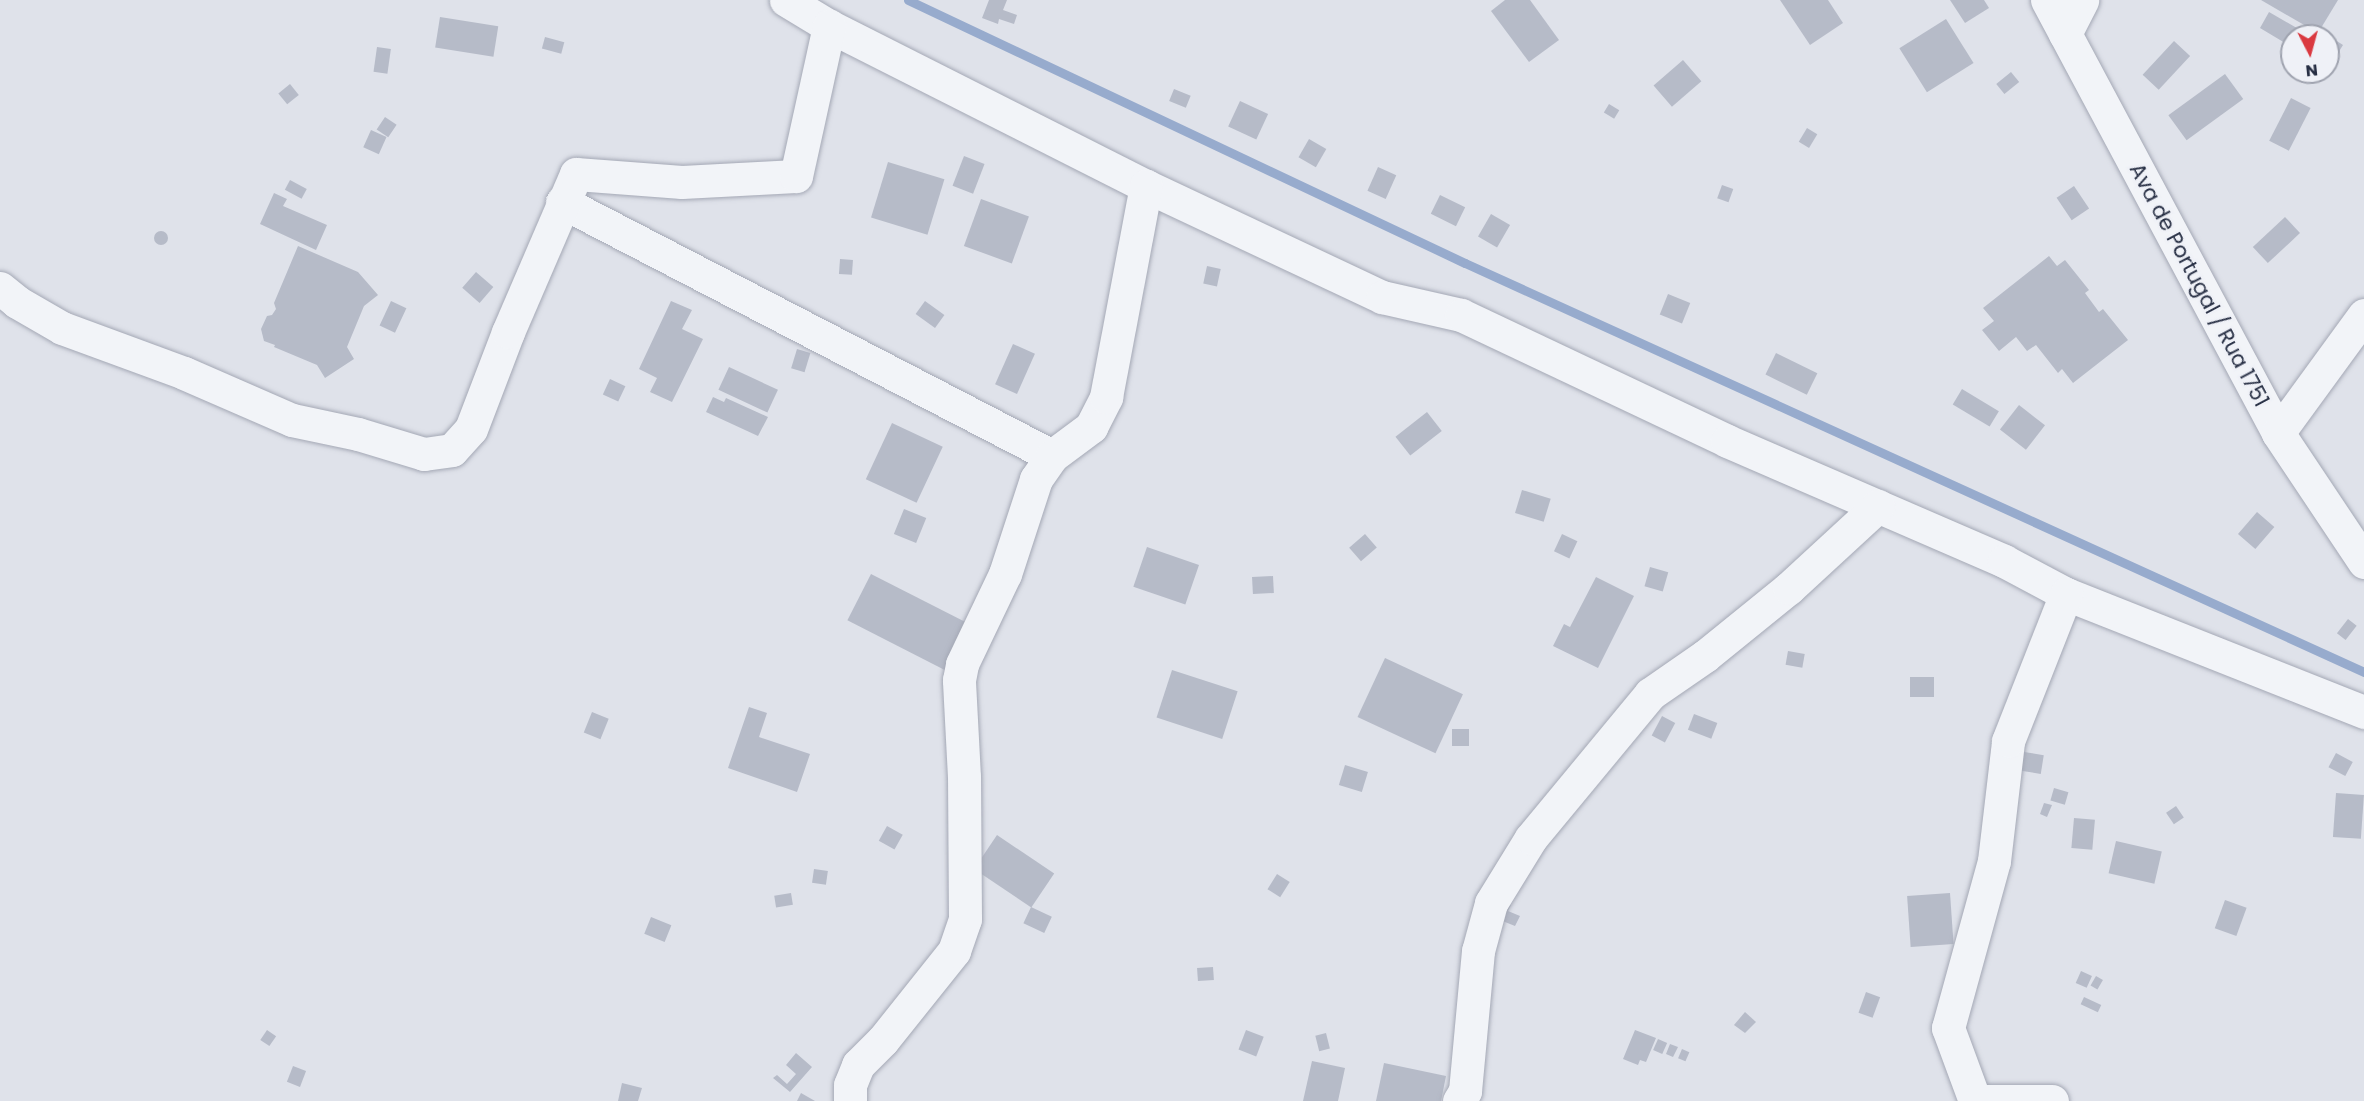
<!DOCTYPE html>
<style>
body{margin:0}
#map{position:relative;width:2364px;height:1101px;overflow:hidden;background:#dfe2ea;font-family:Poppins,sans-serif}
div>[style]{position:absolute}
[style*='--x']{left:calc(var(--x)*1px);top:calc(var(--y)*1px);width:calc(var(--w)*1px);rotate:calc(var(--a)*1deg)}
.stream>*{height:9px;margin:-4.5px;padding:0 4.5px;transform-origin:4.5px;border-radius:4.5px;background:#97abcd}
.building>*{inset:0;background:#b6bbc8;transform-origin:0 0}
.round{border-radius:50%}
.roads{filter:drop-shadow(0 0 2px #a4a8b5) drop-shadow(0 0 2px #a4a8b5)}
.minor>*{height:33px;margin:-16.5px;padding:0 16.5px;transform-origin:16.5px;border-radius:16.5px;background:#f2f4f8}
span{translate:-50% -50%;white-space:nowrap;text-align:center;line-height:1.15;-webkit-text-stroke:5px #eff1f7;paint-order:stroke}
.street-label{font-size:21px;color:#262e43}
.north{position:absolute;left:2280px;top:24px;width:60px;height:60px;box-sizing:border-box;background:#eff1f7;border:2px solid #9fa3af;border-radius:50%;rotate:174deg;font-size:16px;font-weight:700;line-height:24px;text-align:center;color:#262e43}
.north::after{content:'';display:block;margin:auto;width:21px;height:27px;background:#da3940;clip-path:polygon(50% 0,100% 100%,50% 72%,0 100%)}
</style>
<div id="map">
<div class="stream">
<i style="--x:908;--y:0;--w:616;--a:25.28"></i>
<i style="--x:1465;--y:263;--w:988;--a:24.46"></i>
</div>
<div class="building">
<i style="clip-path:polygon(989px 0,1007px 0,1003px 10px,1017px 15px,1014px 24px,999px 19px,998px 24px,982px 18px)"></i>
<i style="clip-path:polygon(1505px 0,1530px 0,1559px 40px,1529px 62px,1491px 11px)"></i>
<i style="clip-path:polygon(1780px 0,1828px 0,1843px 23px,1810px 45px)"></i>
<i style="clip-path:polygon(1950px 0,1984px 0,1989px 8px,1965px 23px)"></i>
<i style="clip-path:polygon(2261px 0,2338px 0,2318px 33px)"></i>
<i style="clip-path:polygon(2269px 12px,2302px 31px,2300px 36px,2292px 36px,2292px 47px,2260px 28px)"></i>
<i style="left:440px;top:17px;width:59px;height:31px;rotate:9deg"></i>
<i style="left:1946px;top:19px;width:52px;height:55px;rotate:58deg"></i>
<i style="clip-path:polygon(2329px 36px,2343px 45px,2328px 69px,2328px 38px)"></i>
<i style="left:545px;top:37px;width:20px;height:12px;rotate:15deg"></i>
<i style="left:2174px;top:41px;width:22px;height:46px;rotate:43deg"></i>
<i style="left:377px;top:47px;width:14px;height:25px;rotate:8deg"></i>
<i style="left:1683px;top:60px;width:28px;height:39px;rotate:49deg"></i>
<i style="left:2011px;top:72px;width:13px;height:19px;rotate:51deg"></i>
<i style="left:2225px;top:74px;width:31px;height:70px;rotate:54deg"></i>
<i style="left:290px;top:84px;width:14px;height:15px;rotate:51deg"></i>
<i style="left:1174px;top:89px;width:18px;height:13px;rotate:22deg"></i>
<i style="left:2291px;top:98px;width:22px;height:48px;rotate:27deg"></i>
<i style="left:1240px;top:101px;width:31px;height:28px;rotate:25deg"></i>
<i style="left:1609px;top:104px;width:12px;height:10px;rotate:31deg"></i>
<i style="left:385px;top:117px;width:14px;height:15px;rotate:34deg"></i>
<i style="left:1807px;top:128px;width:12px;height:16px;rotate:31deg"></i>
<i style="left:371px;top:130px;width:17px;height:19px;rotate:24deg"></i>
<i style="left:1309px;top:139px;width:20px;height:21px;rotate:30deg"></i>
<i style="left:964px;top:156px;width:22px;height:32px;rotate:21deg"></i>
<i style="left:888px;top:162px;width:59px;height:58px;rotate:17deg"></i>
<i style="left:1378px;top:167px;width:20px;height:26px;rotate:24deg"></i>
<i style="left:290px;top:180px;width:19px;height:11px;rotate:28deg"></i>
<i style="left:1722px;top:185px;width:12px;height:14px;rotate:20deg"></i>
<i style="left:2074px;top:186px;width:27px;height:21px;rotate:56deg"></i>
<i style="clip-path:polygon(274px 193px,287px 199px,283px 206px,327px 225px,316px 250px,260px 224px)"></i>
<i style="left:1440px;top:195px;width:28px;height:21px;rotate:26deg"></i>
<i style="left:981px;top:199px;width:51px;height:50px;rotate:20deg"></i>
<i style="left:1491px;top:214px;width:22px;height:26px;rotate:30deg"></i>
<i style="left:2285px;top:217px;width:22px;height:44px;rotate:47deg"></i>
<i class="round" style="left:154px;top:231px;width:14px;height:14px"></i>
<i style="clip-path:polygon(298px 246px,358px 272px,378px 295px,364px 306px,347px 347px,354px 359px,325px 378px,317px 365px,274px 347px,275px 345px,264px 341px,261px 329px,267px 316px,272px 315px,276px 309px,274px 303px)"></i>
<i style="clip-path:polygon(2049px 256px,2057px 266px,2065px 260px,2089px 290px,2085px 293px,2099px 312px,2103px 309px,2128px 340px,2073px 383px,2062px 369px,2058px 373px,2036px 345px,2027px 351px,2016px 337px,1999px 351px,1982px 330px,1994px 321px,1983px 308px)"></i>
<i style="left:840px;top:259px;width:13px;height:15px;rotate:4deg"></i>
<i style="left:1207px;top:266px;width:14px;height:18px;rotate:12deg"></i>
<i style="left:476px;top:272px;width:23px;height:21px;rotate:41deg"></i>
<i style="left:1668px;top:294px;width:24px;height:22px;rotate:22deg"></i>
<i style="left:391px;top:301px;width:17px;height:27px;rotate:25deg"></i>
<i style="clip-path:polygon(671px 301px,692px 310px,682px 329px,703px 339px,672px 402px,650px 392px,657px 378px,639px 369px)"></i>
<i style="left:925px;top:301px;width:24px;height:16px;rotate:36deg"></i>
<i style="left:1013px;top:344px;width:24px;height:44px;rotate:24deg"></i>
<i style="left:797px;top:349px;width:14px;height:20px;rotate:17deg"></i>
<i style="left:1776px;top:353px;width:46px;height:24px;rotate:26deg"></i>
<i style="left:729px;top:367px;width:54px;height:25px;rotate:25deg"></i>
<i style="left:610px;top:379px;width:17px;height:17px;rotate:25deg"></i>
<i style="left:1962px;top:389px;width:43px;height:18px;rotate:31deg"></i>
<i style="clip-path:polygon(713px 397px,724px 402px,726px 398px,768px 417px,758px 436px,706px 412px)"></i>
<i style="left:2019px;top:405px;width:33px;height:31px;rotate:38deg"></i>
<i style="left:1427px;top:412px;width:24px;height:40px;rotate:52deg"></i>
<i style="left:892px;top:423px;width:56px;height:62px;rotate:25deg"></i>
<i style="left:1522px;top:490px;width:30px;height:24px;rotate:17deg"></i>
<i style="left:904px;top:509px;width:24px;height:27px;rotate:22deg"></i>
<i style="left:2257px;top:512px;width:23px;height:29px;rotate:41deg"></i>
<i style="left:1365px;top:534px;width:18px;height:21px;rotate:49deg"></i>
<i style="left:1562px;top:534px;width:17px;height:19px;rotate:25deg"></i>
<i style="left:1147px;top:547px;width:55px;height:42px;rotate:19deg"></i>
<i style="left:1650px;top:567px;width:19px;height:20px;rotate:16deg"></i>
<i style="left:871px;top:574px;width:112px;height:52px;rotate:27deg"></i>
<i style="left:1273px;top:576px;width:17px;height:21px;rotate:87deg"></i>
<i style="clip-path:polygon(1596px 577px,1634px 596px,1598px 668px,1553px 646px,1564px 624px,1570px 627px)"></i>
<i style="left:2348px;top:619px;width:11px;height:18px;rotate:38deg"></i>
<i style="left:1788px;top:651px;width:17px;height:14px;rotate:10deg"></i>
<i style="left:1385px;top:658px;width:86px;height:65px;rotate:25deg"></i>
<i style="left:1172px;top:670px;width:69px;height:50px;rotate:18deg"></i>
<i style="left:1910px;top:677px;width:24px;height:20px"></i>
<i style="clip-path:polygon(749px 707px,767px 713px,759px 737px,810px 754px,797px 792px,728px 768px)"></i>
<i style="left:592px;top:712px;width:18px;height:22px;rotate:22deg"></i>
<i style="left:1694px;top:714px;width:25px;height:17px;rotate:21deg"></i>
<i style="left:1662px;top:716px;width:15px;height:22px;rotate:28deg"></i>
<i style="left:1452px;top:729px;width:17px;height:17px"></i>
<i style="left:2024px;top:752px;width:20px;height:19px;rotate:9deg"></i>
<i style="left:2336px;top:753px;width:19px;height:16px;rotate:28deg"></i>
<i style="left:1345px;top:765px;width:24px;height:21px;rotate:17deg"></i>
<i style="left:2054px;top:788px;width:15px;height:13px;rotate:16deg"></i>
<i style="left:2336px;top:793px;width:28px;height:44px;rotate:4deg"></i>
<i style="clip-path:polygon(2044px 803px,2052px 805px,2047px 817px,2040px 814px)"></i>
<i style="left:2176px;top:806px;width:14px;height:12px;rotate:56deg"></i>
<i style="left:2074px;top:818px;width:21px;height:30px;rotate:5deg"></i>
<i style="left:887px;top:826px;width:18px;height:17px;rotate:29deg"></i>
<i style="left:997px;top:835px;width:69px;height:41px;rotate:34deg"></i>
<i style="left:2116px;top:841px;width:47px;height:33px;rotate:13deg"></i>
<i style="left:814px;top:869px;width:14px;height:14px;rotate:8deg"></i>
<i style="left:1277px;top:874px;width:15px;height:18px;rotate:32deg"></i>
<i style="left:791px;top:893px;width:12px;height:17px;rotate:81deg"></i>
<i style="left:1950px;top:893px;width:51px;height:43px;rotate:86deg"></i>
<i style="left:2225px;top:900px;width:23px;height:30px;rotate:20deg"></i>
<i style="clip-path:polygon(1502px 902px,1511px 905px,1508px 911px,1520px 916px,1515px 926px,1495px 918px)"></i>
<i style="left:1031px;top:907px;width:23px;height:18px;rotate:25deg"></i>
<i style="left:651px;top:917px;width:22px;height:18px;rotate:22deg"></i>
<i style="left:1213px;top:967px;width:13px;height:16px;rotate:86deg"></i>
<i style="left:2081px;top:971px;width:12px;height:13px;rotate:24deg"></i>
<i style="left:2096px;top:976px;width:8px;height:11px;rotate:30deg"></i>
<i style="left:1866px;top:992px;width:15px;height:22px;rotate:20deg"></i>
<i style="left:2084px;top:997px;width:19px;height:8px;rotate:25deg"></i>
<i style="clip-path:polygon(1745px 1012px,1756px 1022px,1745px 1033px,1734px 1025px)"></i>
<i style="left:267px;top:1030px;width:11px;height:12px;rotate:34deg"></i>
<i style="left:1246px;top:1030px;width:19px;height:21px;rotate:21deg"></i>
<i style="clip-path:polygon(1635px 1030px,1656px 1038px,1646px 1062px,1640px 1060px,1638px 1065px,1623px 1059px)"></i>
<i style="left:1326px;top:1033px;width:16px;height:11px;rotate:76deg"></i>
<i style="left:1658px;top:1039px;width:10px;height:12px;rotate:24deg"></i>
<i style="clip-path:polygon(1670px 1044px,1678px 1047px,1673px 1057px,1666px 1054px)"></i>
<i style="left:1682px;top:1049px;width:8px;height:10px;rotate:23deg"></i>
<i style="clip-path:polygon(796px 1053px,812px 1067px,790px 1092px,773px 1078px,777px 1075px,787px 1084px,796px 1074px,786px 1065px)"></i>
<i style="clip-path:polygon(1312px 1061px,1345px 1068px,1338px 1101px,1303px 1101px)"></i>
<i style="clip-path:polygon(1384px 1063px,1446px 1076px,1441px 1101px,1376px 1101px)"></i>
<i style="left:293px;top:1066px;width:14px;height:17px;rotate:21deg"></i>
<i style="clip-path:polygon(622px 1083px,642px 1088px,638px 1101px,618px 1101px)"></i>
<i style="clip-path:polygon(801px 1093px,815px 1101px,797px 1101px)"></i>
</div>
<div class="roads">
<div class="minor">
<i style="--x:786;--y:0;--w:50;--a:31.2"></i>
<i style="--x:829;--y:26;--w:355;--a:26.8"></i>
<i style="--x:1146;--y:186;--w:261;--a:25.2"></i>
<i style="--x:1382;--y:297;--w:81;--a:12.8"></i>
<i style="--x:1461;--y:315;--w:294;--a:25.3"></i>
<i style="--x:1727;--y:441;--w:302;--a:23.4"></i>
<i style="--x:2004;--y:561;--w:70;--a:28"></i>
<i style="--x:2066;--y:594;--w:321;--a:21.6"></i>
<i style="--x:2047;--y:0;--w:491;--a:61.9"></i>
<i style="--x:2278;--y:433;--w:155;--a:56.3"></i>
<i style="--x:2065;--y:34;--w:38;--a:-63"></i>
<i style="--x:562;--y:202;--w:552;--a:27.4"></i>
<i style="--x:0;--y:288;--w:22;--a:39"></i>
<i style="--x:17;--y:302;--w:52;--a:30"></i>
<i style="--x:62;--y:328;--w:130;--a:20.2"></i>
<i style="--x:184;--y:373;--w:118;--a:23.5"></i>
<i style="--x:292;--y:420;--w:67;--a:12"></i>
<i style="--x:358;--y:434;--w:69;--a:16.9"></i>
<i style="--x:424;--y:454;--w:28;--a:-8"></i>
<i style="--x:452;--y:450;--w:28;--a:-48"></i>
<i style="--x:471;--y:429;--w:104;--a:-69.1"></i>
<i style="--x:508;--y:332;--w:172;--a:-66.7"></i>
<i style="--x:576;--y:174;--w:106;--a:4.3"></i>
<i style="--x:682;--y:182;--w:114;--a:-3"></i>
<i style="--x:796;--y:176;--w:154;--a:-77.6"></i>
<i style="--x:2278;--y:433;--w:146;--a:-53.9"></i>
<i style="--x:850;--y:1101;--w:16;--a:-90"></i>
<i style="--x:850;--y:1085;--w:22;--a:-68"></i>
<i style="--x:858;--y:1065;--w:35;--a:-45"></i>
<i style="--x:883;--y:1040;--w:114;--a:-51.4"></i>
<i style="--x:954;--y:951;--w:34;--a:-71"></i>
<i style="--x:965;--y:919;--w:142;--a:-90.4"></i>
<i style="--x:964;--y:777;--w:97;--a:-93"></i>
<i style="--x:959;--y:680;--w:16;--a:-79"></i>
<i style="--x:962;--y:664;--w:100;--a:-64.5"></i>
<i style="--x:1005;--y:574;--w:100;--a:-71.9"></i>
<i style="--x:1036;--y:479;--w:28;--a:-55"></i>
<i style="--x:1052;--y:456;--w:49;--a:-36.6"></i>
<i style="--x:1091;--y:427;--w:34;--a:-63"></i>
<i style="--x:1106;--y:397;--w:215;--a:-79.3"></i>
<i style="--x:1459;--y:1101;--w:12;--a:-59"></i>
<i style="--x:1465;--y:1091;--w:141;--a:-84.7"></i>
<i style="--x:1478;--y:951;--w:50;--a:-74.8"></i>
<i style="--x:1491;--y:903;--w:76;--a:-58.4"></i>
<i style="--x:1531;--y:838;--w:187;--a:-50.4"></i>
<i style="--x:1650;--y:694;--w:67;--a:-34.6"></i>
<i style="--x:1705;--y:656;--w:108;--a:-39"></i>
<i style="--x:1789;--y:588;--w:121;--a:-42.7"></i>
<i style="--x:1975;--y:1101;--w:78;--a:-110.3"></i>
<i style="--x:1948;--y:1028;--w:173;--a:-74.6"></i>
<i style="--x:1994;--y:861;--w:121;--a:-83.3"></i>
<i style="--x:2008;--y:741;--w:158;--a:-68.5"></i>
<i style="--x:1983;--y:1101;--w:69;--a:0"></i>
</div>
</div>
<div class="street-label">
<span style="left:2199px;top:285px;rotate:62deg">Ava de Portugal / Rua 1751</span>
</div>
<div class="north">N</div>
</div>
